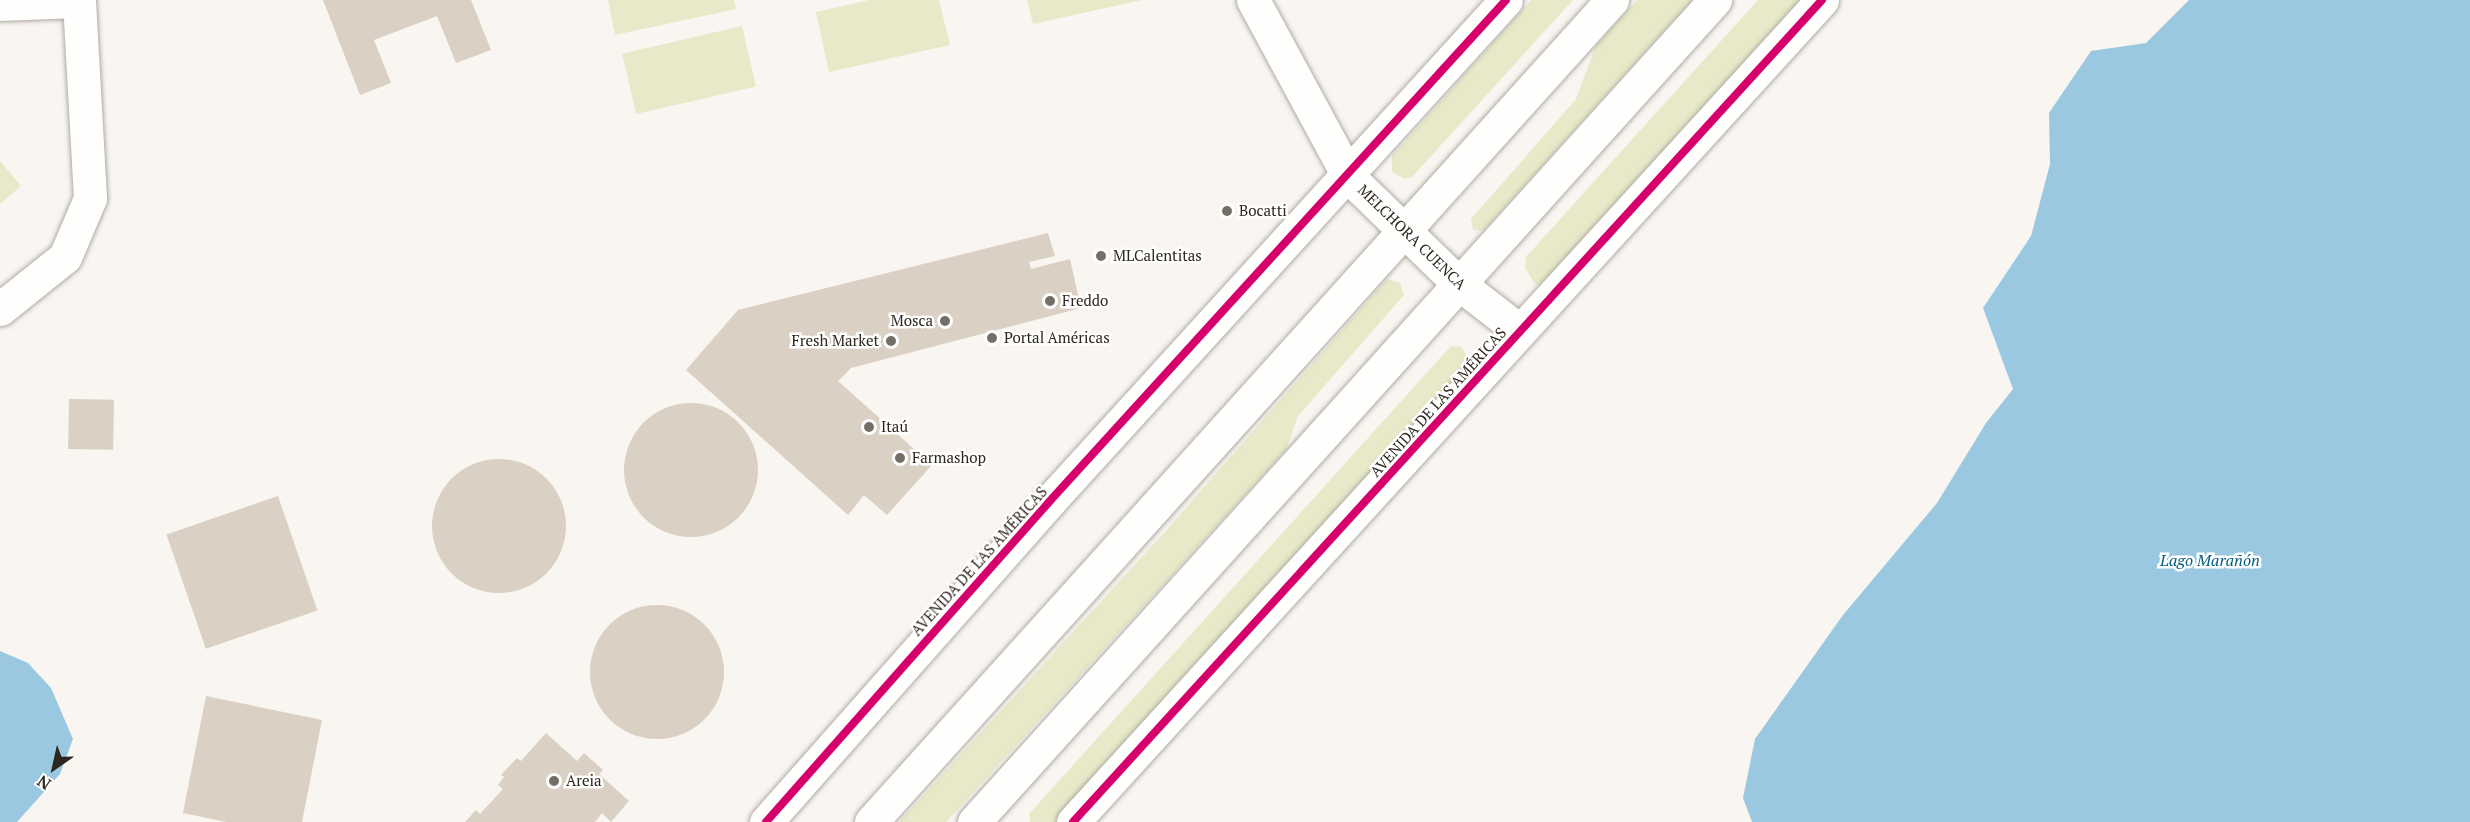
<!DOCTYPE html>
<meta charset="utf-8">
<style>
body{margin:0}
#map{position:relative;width:2470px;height:822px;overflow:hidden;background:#f9f5f0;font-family:"PT Serif",serif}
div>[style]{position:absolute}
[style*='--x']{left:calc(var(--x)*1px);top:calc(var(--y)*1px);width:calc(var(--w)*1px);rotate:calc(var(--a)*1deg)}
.green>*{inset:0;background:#e7e9c8;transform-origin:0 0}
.water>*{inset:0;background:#9ac8e1}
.building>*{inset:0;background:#dad0c3;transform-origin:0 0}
.round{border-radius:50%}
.roads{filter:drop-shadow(0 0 2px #b0aba5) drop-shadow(0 0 2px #b0aba5)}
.minor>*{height:33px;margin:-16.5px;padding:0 16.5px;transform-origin:16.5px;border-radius:16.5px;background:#fefefd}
.highway>*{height:33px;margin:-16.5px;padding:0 16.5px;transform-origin:16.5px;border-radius:16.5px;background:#fefefd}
.cycleway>*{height:8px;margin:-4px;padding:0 4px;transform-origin:4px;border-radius:4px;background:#d6006c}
.dots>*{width:16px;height:16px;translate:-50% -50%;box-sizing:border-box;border:3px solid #fff;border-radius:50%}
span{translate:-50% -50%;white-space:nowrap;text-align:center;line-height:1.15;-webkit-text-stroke:5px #fff;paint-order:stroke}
.poi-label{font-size:15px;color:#2d261d}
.left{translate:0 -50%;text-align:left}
.right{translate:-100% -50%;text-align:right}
.street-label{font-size:15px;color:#2d261d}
.water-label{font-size:16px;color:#025d80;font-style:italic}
.north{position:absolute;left:24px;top:738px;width:60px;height:60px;-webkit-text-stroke:4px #fff;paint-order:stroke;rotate:214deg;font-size:16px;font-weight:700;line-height:24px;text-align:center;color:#2d261d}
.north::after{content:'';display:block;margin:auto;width:21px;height:27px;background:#2d261d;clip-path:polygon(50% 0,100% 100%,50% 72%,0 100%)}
</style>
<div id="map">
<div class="green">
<i style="clip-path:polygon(608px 0,734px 0,736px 9px,615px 35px)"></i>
<i style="clip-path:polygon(869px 0,939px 0,950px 45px,829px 72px,816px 12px)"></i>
<i style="clip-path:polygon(1027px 0,1142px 0,1033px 24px)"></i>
<i style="clip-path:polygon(1531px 0,1573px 0,1412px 177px,1405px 179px,1392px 172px,1392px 156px)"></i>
<i style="clip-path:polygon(1637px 0,1692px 0,1483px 231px,1473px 230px,1471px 219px,1576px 99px,1596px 45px)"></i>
<i style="clip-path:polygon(1758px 0,1804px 0,1542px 287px,1534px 283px,1525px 267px,1526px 257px)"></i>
<i style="left:742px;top:26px;width:62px;height:123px;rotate:77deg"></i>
<i style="clip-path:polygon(0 161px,21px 186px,0 204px)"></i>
<i style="clip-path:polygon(1387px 279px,1400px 283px,1404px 295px,1298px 416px,1286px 450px,946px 822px,899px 822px,1162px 535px)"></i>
<i style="clip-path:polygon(1451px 346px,1461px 347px,1473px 364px,1057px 822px,1030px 822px,1029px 814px)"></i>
</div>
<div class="water">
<i style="clip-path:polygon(2189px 0,2470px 0,2470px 822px,1752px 822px,1743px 798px,1755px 739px,1843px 615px,1937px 503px,1986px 423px,2013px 389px,1983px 308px,2031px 236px,2050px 164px,2049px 113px,2091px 51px,2146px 43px)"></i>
<i style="clip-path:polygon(0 651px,28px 663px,51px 688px,73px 739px,60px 774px,17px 822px,0 822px)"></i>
</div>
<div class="building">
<i style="clip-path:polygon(323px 0,471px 0,491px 50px,456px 63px,437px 16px,374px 40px,391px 83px,360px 95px)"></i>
<i style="clip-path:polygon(1048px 233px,1055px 256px,1029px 262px,1031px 269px,1070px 259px,1081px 308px,851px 368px,838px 381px,932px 465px,887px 515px,864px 495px,848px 515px,686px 370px,738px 310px)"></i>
<i style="left:69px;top:399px;width:45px;height:50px;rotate:1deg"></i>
<i class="round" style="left:624px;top:403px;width:134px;height:134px"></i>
<i class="round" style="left:432px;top:459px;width:134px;height:134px"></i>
<i style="left:278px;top:496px;width:121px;height:118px;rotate:71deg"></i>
<i class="round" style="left:590px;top:605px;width:134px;height:134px"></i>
<i style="clip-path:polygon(206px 696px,322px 720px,302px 822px,226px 822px,183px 813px)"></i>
<i style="clip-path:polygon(546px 733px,577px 761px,584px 753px,603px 770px,599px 774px,629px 801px,611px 822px,602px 813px,595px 822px,465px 822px,476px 810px,480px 814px,503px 789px,498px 785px,504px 777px,501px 775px,517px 758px,521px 761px)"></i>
</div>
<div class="roads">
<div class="minor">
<i style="--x:1253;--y:0;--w:200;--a:61.6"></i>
<i style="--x:1348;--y:176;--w:153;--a:44.2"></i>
<i style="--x:1458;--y:283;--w:78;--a:37.7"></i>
<i style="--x:0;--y:4;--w:79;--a:-2.2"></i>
<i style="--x:0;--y:309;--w:83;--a:-38.7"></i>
<i style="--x:65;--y:257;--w:64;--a:-67"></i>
<i style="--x:90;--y:198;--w:198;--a:-93.2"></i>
<i style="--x:766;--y:822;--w:426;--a:-48.5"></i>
<i style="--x:1048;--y:503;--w:680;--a:-47.68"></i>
<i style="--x:1073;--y:822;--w:1112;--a:-47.66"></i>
</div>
<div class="highway">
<i style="--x:871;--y:822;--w:1107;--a:-47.97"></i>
<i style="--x:974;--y:822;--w:1107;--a:-47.97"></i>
</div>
</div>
<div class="cycleway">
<i style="--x:766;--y:822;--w:426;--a:-48.5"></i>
<i style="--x:1048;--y:503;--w:680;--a:-47.68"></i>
<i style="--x:1073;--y:822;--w:1112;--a:-47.66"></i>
</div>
<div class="dots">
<i style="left:1227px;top:211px;background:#746e67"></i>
<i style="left:1101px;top:256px;background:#746e67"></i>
<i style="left:1050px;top:301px;background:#746e67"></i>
<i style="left:945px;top:321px;background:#746e67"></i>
<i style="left:992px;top:338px;background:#746e67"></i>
<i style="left:891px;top:341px;background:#746e67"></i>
<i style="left:869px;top:427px;background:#746e67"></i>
<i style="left:900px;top:458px;background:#746e67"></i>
<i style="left:554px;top:781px;background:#746e67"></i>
</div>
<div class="poi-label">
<span class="left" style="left:1239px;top:211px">Bocatti</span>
<span class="left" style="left:1113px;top:256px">MLCalentitas</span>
<span class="left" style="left:1062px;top:301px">Freddo</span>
<span class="right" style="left:933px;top:321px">Mosca</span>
<span class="left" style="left:1004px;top:338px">Portal Américas</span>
<span class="right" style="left:879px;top:341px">Fresh Market</span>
<span class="left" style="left:881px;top:427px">Itaú</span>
<span class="left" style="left:912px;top:458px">Farmashop</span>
<span class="left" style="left:566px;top:781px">Areia</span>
</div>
<div class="street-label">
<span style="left:1412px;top:237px;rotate:44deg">MELCHORA CUENCA</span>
<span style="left:1438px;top:402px;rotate:-48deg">AVENIDA DE LAS AMÉRICAS</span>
<span style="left:979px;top:561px;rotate:-48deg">AVENIDA DE LAS AMÉRICAS</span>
</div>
<div class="water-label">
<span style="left:2210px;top:560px">Lago Marañón</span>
</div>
<div class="north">N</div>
</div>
